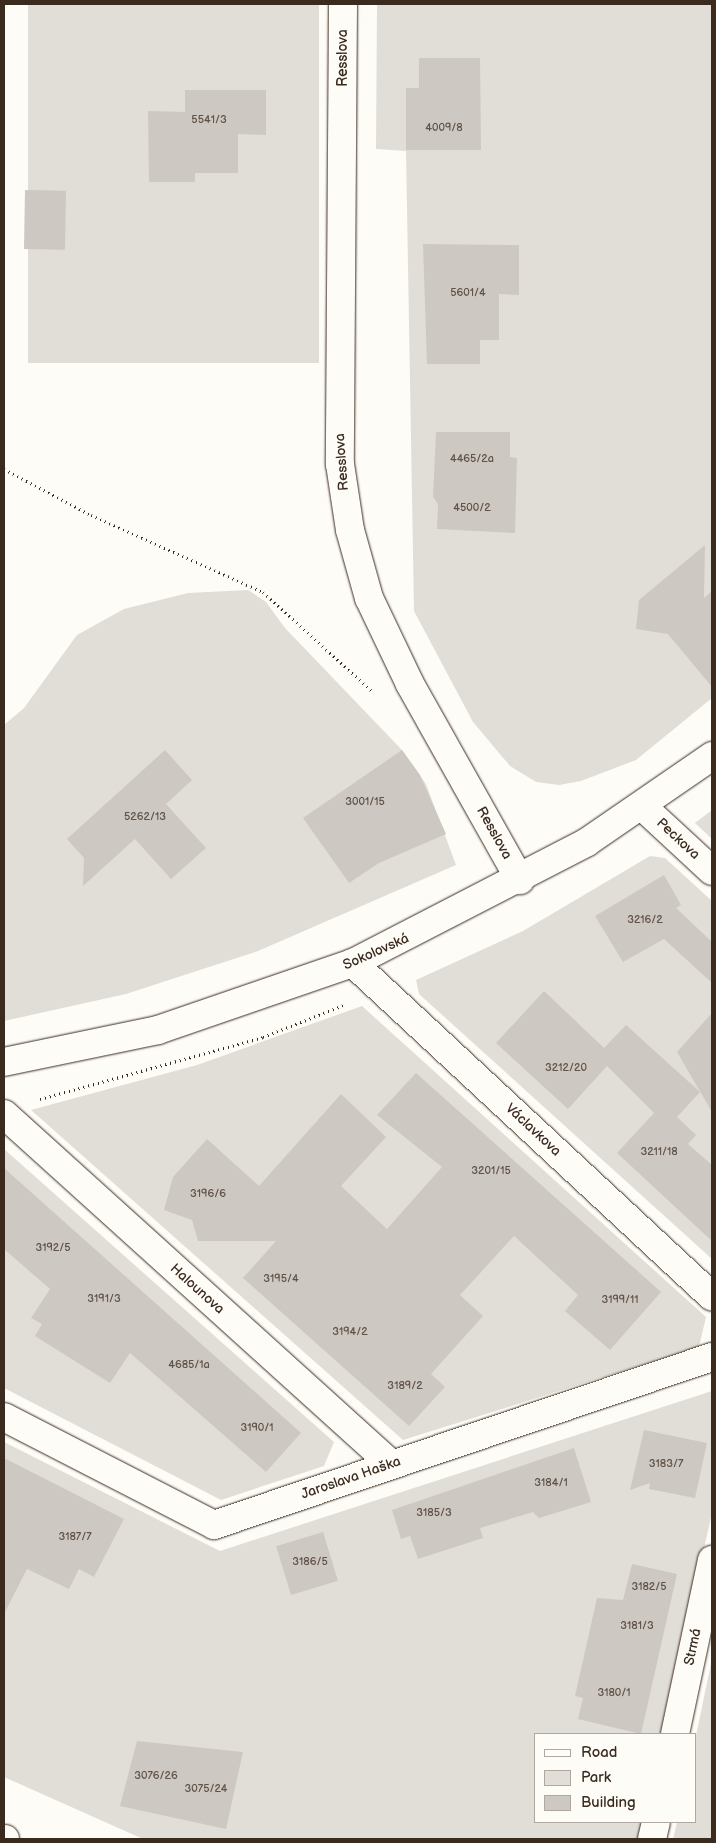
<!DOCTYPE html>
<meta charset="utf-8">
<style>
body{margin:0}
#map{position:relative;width:716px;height:1843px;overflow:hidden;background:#fdfcf7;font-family:"Balsamiq Sans",sans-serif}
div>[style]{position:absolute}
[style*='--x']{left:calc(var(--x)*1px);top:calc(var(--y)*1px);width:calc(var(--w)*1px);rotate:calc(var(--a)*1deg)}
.green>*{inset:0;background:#e1ded7;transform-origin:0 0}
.building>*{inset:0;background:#cdc8c2;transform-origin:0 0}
.path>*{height:3px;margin-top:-1.5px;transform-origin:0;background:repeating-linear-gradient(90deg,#3b2a1e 0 1px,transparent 0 5px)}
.roads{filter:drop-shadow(0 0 1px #3b2a1e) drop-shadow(0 0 1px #3b2a1e)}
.minor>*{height:28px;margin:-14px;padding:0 14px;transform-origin:14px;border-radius:14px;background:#fdfcf7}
span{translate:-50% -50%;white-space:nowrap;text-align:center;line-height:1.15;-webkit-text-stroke:4px #fdfcf7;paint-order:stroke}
.number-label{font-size:11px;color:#605247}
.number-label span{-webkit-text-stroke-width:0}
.street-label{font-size:14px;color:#3b2a1e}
.frame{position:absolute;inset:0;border:5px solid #3b2a1e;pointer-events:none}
.legend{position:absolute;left:534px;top:1733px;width:162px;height:90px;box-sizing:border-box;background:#fdfcf7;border:1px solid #afa8a0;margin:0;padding:6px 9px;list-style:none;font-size:15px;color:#3b2a1e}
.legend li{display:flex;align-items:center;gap:10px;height:25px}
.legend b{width:25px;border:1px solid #afa8a0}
</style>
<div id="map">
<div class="green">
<i style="left:28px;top:4px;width:291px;height:359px"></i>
<i style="clip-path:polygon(377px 4px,712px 4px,712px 698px,636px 760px,581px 781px,559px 785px,536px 782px,510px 766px,473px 722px,414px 611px,406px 151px,376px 149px)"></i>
<i style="clip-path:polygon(248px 590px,266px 602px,285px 628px,402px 750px,426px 784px,456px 865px,258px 951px,126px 994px,4px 1021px,4px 725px,24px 708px,77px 635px,124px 609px,188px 593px)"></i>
<i style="clip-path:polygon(712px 810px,712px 839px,695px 823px)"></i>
<i style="clip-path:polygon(650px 856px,665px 858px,712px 901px,712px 1259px,419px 994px,416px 980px,523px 931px)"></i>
<i style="clip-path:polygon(362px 1006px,706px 1317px,699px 1347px,403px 1440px,31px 1110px,197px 1065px)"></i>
<i style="clip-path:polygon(4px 1149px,334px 1442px,324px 1466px,221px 1500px,4px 1388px)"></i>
<i style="clip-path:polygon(712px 1391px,712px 1513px,662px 1734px,535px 1734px,535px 1822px,642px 1822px,638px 1839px,143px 1839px,4px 1777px,4px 1442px,220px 1551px)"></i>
<i style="clip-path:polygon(712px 1659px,712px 1839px,673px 1839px,677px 1822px,695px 1822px,695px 1740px)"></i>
</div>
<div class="building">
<i style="clip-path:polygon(419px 58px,480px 58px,481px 150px,406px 150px,406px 88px,419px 88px)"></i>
<i style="clip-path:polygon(185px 90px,266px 90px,266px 135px,238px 134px,238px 173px,195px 173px,195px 182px,149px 182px,148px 111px,185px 112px)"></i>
<i style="left:25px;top:190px;width:41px;height:59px;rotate:1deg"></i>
<i style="clip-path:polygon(423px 244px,519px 245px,519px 295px,499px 294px,499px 340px,480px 340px,480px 364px,427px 364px)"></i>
<i style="clip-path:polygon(436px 432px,510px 432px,510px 457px,517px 458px,515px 533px,437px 529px,438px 504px,433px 497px)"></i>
<i style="clip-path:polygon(705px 545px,704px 598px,712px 591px,712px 687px,668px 634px,636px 629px,639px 600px)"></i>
<i style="clip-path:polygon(165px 750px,192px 780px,166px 804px,206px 848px,171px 879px,135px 839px,83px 886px,84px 858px,67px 839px)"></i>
<i style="clip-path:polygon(402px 750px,420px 775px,446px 834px,379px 863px,349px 883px,303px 818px)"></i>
<i style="clip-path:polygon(664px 875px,681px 905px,676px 908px,712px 942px,712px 983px,664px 939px,623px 962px,595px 916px)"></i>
<i style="clip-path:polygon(544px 991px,604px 1048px,626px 1025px,700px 1092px,677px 1117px,696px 1135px,688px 1144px,712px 1165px,712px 1241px,617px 1153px,654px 1113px,607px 1066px,568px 1109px,496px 1043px)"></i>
<i style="clip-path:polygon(712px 1013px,712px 1112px,677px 1052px)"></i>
<i style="clip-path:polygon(416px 1073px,661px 1292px,610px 1350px,565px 1311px,578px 1295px,514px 1236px,460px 1295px,483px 1316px,431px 1374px,445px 1387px,409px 1426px,243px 1278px,276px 1241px,198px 1241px,192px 1220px,164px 1210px,173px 1177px,207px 1139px,259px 1186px,341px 1094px,386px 1137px,341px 1186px,387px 1229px,442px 1167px,377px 1115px)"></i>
<i style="clip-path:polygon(4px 1168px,301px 1433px,266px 1472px,130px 1353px,110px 1383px,35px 1336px,42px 1324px,31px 1318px,50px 1289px,4px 1249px)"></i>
<i style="clip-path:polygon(644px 1430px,707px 1443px,695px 1498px,649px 1489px,650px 1483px,630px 1490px)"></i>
<i style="clip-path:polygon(574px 1448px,591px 1502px,539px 1518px,533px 1512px,480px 1528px,483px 1538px,418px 1559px,410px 1536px,401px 1539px,392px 1510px)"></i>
<i style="clip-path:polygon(4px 1458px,124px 1519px,94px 1577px,79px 1569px,69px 1589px,27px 1569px,4px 1614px)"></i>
<i style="left:323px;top:1532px;width:51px;height:49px;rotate:73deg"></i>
<i style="clip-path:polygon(632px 1564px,677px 1574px,641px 1734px,578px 1719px,583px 1698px,575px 1696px,597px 1598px,623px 1600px)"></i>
<i style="clip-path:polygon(137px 1741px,243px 1752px,226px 1829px,120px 1806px)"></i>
</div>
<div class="path">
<i style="--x:4;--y:469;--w:98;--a:27.9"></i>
<i style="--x:91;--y:515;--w:188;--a:24.1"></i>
<i style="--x:263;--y:592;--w:150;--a:42.3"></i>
<i style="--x:40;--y:1099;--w:231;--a:-15.5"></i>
<i style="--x:263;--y:1037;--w:87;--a:-21.6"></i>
</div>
<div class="roads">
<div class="minor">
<i style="--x:343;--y:4;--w:460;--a:90.4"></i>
<i style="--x:340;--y:464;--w:67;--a:81.4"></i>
<i style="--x:350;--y:530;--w:71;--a:74.4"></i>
<i style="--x:369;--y:598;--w:95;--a:64.5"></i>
<i style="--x:410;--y:684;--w:225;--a:60.7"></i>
<i style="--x:643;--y:807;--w:94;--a:42.8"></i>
<i style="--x:353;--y:963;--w:490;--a:42.9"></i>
<i style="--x:4;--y:1062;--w:157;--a:-11.7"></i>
<i style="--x:158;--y:1030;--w:206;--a:-19"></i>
<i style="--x:353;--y:963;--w:263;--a:-27.3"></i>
<i style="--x:587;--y:842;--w:152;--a:-34.5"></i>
<i style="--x:4;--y:1114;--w:522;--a:42.13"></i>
<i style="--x:4;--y:1417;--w:236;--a:27.2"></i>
<i style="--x:214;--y:1525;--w:526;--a:-18.64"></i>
<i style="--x:675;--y:1734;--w:178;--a:-78"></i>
<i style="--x:4;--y:1839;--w:1;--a:0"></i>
<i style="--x:652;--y:1839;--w:17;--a:-77"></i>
</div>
</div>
<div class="number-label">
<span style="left:209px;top:120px">5541/3</span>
<span style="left:444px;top:128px">4009/8</span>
<span style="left:468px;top:293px">5601/4</span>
<span style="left:472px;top:459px">4465/2a</span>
<span style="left:472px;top:508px">4500/2</span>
<span style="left:365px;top:802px">3001/15</span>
<span style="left:145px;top:817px">5262/13</span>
<span style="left:645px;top:920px">3216/2</span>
<span style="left:566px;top:1068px">3212/20</span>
<span style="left:659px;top:1152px">3211/18</span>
<span style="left:491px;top:1171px">3201/15</span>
<span style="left:208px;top:1194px">3196/6</span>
<span style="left:53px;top:1248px">3192/5</span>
<span style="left:281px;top:1279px">3195/4</span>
<span style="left:104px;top:1299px">3191/3</span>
<span style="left:620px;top:1300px">3199/11</span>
<span style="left:350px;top:1332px">3194/2</span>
<span style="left:189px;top:1365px">4685/1a</span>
<span style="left:405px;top:1386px">3189/2</span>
<span style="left:257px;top:1428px">3190/1</span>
<span style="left:666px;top:1464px">3183/7</span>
<span style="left:551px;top:1483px">3184/1</span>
<span style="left:434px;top:1513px">3185/3</span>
<span style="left:75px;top:1537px">3187/7</span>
<span style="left:310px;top:1562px">3186/5</span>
<span style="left:649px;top:1587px">3182/5</span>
<span style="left:637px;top:1626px">3181/3</span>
<span style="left:614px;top:1693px">3180/1</span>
<span style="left:156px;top:1776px">3076/26</span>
<span style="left:206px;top:1789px">3075/24</span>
</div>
<div class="street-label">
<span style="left:343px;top:58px;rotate:-90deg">Resslova</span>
<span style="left:342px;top:462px;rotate:-94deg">Resslova</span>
<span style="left:494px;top:833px;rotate:61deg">Resslova</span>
<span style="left:678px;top:839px;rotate:43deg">Peckova</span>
<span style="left:376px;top:952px;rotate:-24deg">Sokolovská</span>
<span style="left:533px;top:1130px;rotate:43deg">Václavkova</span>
<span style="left:197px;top:1289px;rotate:42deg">Halounova</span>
<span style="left:351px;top:1478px;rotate:-19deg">Jaroslava Haška</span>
<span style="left:693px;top:1647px;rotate:-78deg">Strmá</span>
</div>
<div class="frame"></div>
<ul class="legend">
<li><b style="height:6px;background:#fdfcf7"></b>Road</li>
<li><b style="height:14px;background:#e1ded7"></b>Park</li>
<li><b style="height:14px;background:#cdc8c2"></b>Building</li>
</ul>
</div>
